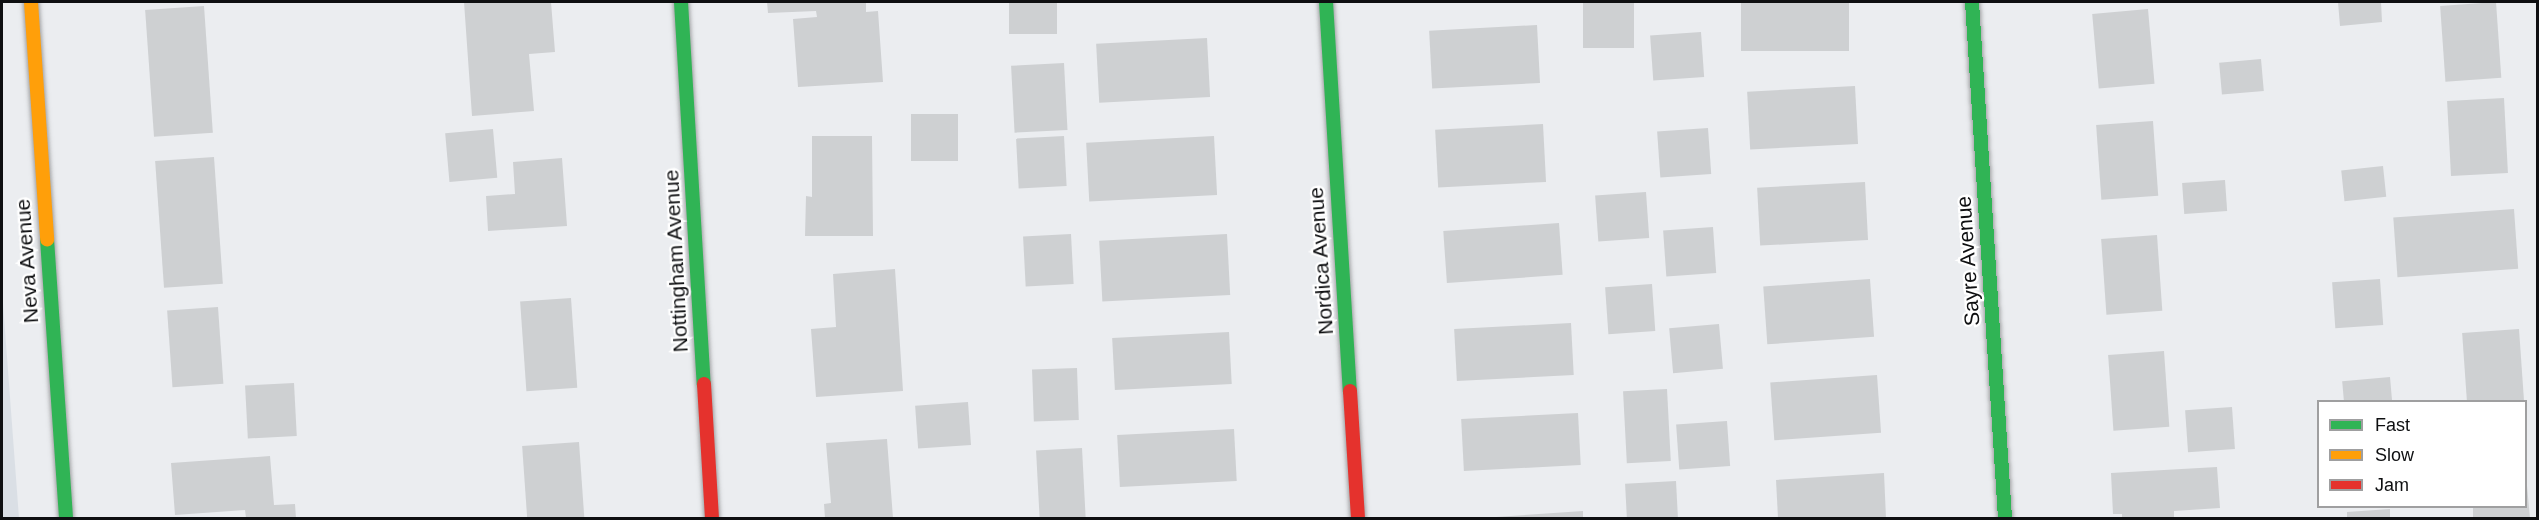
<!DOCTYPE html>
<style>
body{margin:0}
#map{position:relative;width:2539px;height:520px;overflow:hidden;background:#ebedf0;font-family:Arial,sans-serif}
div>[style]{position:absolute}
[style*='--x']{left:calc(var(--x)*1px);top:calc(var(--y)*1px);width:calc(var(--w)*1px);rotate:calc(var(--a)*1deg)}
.built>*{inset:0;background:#dadfe5}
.building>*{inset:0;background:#ced0d2;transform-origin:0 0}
.roads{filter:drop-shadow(0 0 2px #a3a4a6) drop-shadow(0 0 2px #a3a4a6)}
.fast>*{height:14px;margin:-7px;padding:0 7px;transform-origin:7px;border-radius:7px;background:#30b455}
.slow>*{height:14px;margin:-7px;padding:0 7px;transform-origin:7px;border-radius:7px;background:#ff9f0a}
.jam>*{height:14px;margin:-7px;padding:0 7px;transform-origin:7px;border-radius:7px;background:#e5322d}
span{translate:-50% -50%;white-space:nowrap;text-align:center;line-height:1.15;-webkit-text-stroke:4.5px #fff;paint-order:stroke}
.street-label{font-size:21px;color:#0e0f11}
.frame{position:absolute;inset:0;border:3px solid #0e0f11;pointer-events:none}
.legend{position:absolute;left:2317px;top:400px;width:210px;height:108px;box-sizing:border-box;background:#fff;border:2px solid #9f9fa0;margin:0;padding:8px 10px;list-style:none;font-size:18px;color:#0e0f11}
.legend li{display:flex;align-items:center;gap:12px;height:30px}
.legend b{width:30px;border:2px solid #9f9fa0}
</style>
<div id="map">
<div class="built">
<i style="clip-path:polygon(2px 290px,19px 518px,2px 518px)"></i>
</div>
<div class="building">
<i style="clip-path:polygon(464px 2px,551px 2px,555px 52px,529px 54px,534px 111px,472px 116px)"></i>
<i style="clip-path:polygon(767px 2px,866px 2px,866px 12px,878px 11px,883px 82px,798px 87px,793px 19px,817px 17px,816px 11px,768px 13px)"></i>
<i style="left:1009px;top:2px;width:48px;height:32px"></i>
<i style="left:1583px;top:2px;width:51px;height:46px"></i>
<i style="left:1741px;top:2px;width:108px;height:49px"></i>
<i style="clip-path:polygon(2338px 2px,2381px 2px,2382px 22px,2340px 26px)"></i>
<i style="left:2496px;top:2px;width:76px;height:56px;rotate:86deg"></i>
<i style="left:204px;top:6px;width:127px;height:59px;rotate:86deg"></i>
<i style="left:2148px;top:9px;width:75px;height:56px;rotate:85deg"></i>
<i style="left:1537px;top:25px;width:58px;height:108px;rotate:87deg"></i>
<i style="left:1701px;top:32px;width:45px;height:51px;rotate:86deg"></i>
<i style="left:1207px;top:38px;width:59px;height:111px;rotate:87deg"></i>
<i style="left:2261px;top:59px;width:32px;height:42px;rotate:85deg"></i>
<i style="left:1064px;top:63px;width:67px;height:53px;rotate:87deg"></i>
<i style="left:1855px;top:86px;width:58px;height:108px;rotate:87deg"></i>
<i style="left:2504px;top:98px;width:75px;height:57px;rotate:87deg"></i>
<i style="left:958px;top:114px;width:47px;height:47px;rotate:90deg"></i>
<i style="left:2153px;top:121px;width:75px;height:57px;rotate:86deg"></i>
<i style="left:1543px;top:124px;width:58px;height:108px;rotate:87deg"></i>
<i style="left:1708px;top:128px;width:46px;height:51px;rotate:86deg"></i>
<i style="left:493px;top:129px;width:49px;height:48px;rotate:85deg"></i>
<i style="clip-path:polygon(812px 136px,872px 136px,873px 236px,805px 236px,806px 196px,812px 197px)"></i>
<i style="left:1064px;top:136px;width:50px;height:48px;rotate:87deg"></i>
<i style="left:1214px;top:136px;width:59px;height:128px;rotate:87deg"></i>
<i style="left:214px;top:157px;width:127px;height:59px;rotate:86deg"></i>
<i style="clip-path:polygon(562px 158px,567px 226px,488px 231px,486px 196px,515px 194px,513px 162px)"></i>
<i style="left:2383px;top:166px;width:31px;height:42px;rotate:84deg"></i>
<i style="left:2225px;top:180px;width:31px;height:43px;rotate:86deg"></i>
<i style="left:1865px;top:182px;width:58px;height:108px;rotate:87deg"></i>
<i style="left:1646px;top:192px;width:46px;height:51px;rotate:86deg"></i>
<i style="left:2514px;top:209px;width:60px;height:121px;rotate:86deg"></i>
<i style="left:1559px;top:223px;width:52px;height:116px;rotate:86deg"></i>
<i style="left:1713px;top:227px;width:46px;height:50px;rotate:86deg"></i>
<i style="left:1071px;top:234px;width:50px;height:48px;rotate:87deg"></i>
<i style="left:1227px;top:234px;width:61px;height:128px;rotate:87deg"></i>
<i style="left:2157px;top:235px;width:76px;height:56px;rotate:86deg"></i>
<i style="clip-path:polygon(895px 269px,903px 391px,816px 397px,811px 329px,836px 327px,833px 274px)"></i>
<i style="left:1870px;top:279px;width:58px;height:107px;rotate:86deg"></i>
<i style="left:2380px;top:279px;width:46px;height:48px;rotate:86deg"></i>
<i style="left:1652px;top:284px;width:47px;height:47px;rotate:86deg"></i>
<i style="left:571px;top:298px;width:90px;height:51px;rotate:86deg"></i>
<i style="left:218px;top:307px;width:77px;height:51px;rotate:86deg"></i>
<i style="left:1571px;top:323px;width:52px;height:117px;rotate:87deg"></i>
<i style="left:1719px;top:324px;width:45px;height:50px;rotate:85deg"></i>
<i style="left:2519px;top:329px;width:73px;height:57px;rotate:86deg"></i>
<i style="left:1229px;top:332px;width:52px;height:117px;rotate:87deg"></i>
<i style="left:2164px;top:351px;width:76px;height:56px;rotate:86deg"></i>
<i style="left:1077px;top:368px;width:52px;height:45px;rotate:88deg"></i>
<i style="left:1877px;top:375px;width:58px;height:107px;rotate:86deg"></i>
<i style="left:2390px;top:377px;width:25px;height:48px;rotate:85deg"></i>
<i style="left:294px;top:383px;width:53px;height:49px;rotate:87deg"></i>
<i style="left:1667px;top:389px;width:72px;height:44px;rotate:87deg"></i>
<i style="left:968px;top:402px;width:43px;height:53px;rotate:86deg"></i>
<i style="left:2232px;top:407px;width:42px;height:47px;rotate:86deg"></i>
<i style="left:1578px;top:413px;width:52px;height:117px;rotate:87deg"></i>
<i style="left:1727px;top:421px;width:45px;height:51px;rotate:86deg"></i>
<i style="left:1234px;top:429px;width:52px;height:117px;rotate:87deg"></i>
<i style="clip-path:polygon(887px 439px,893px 518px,825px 518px,824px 504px,831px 503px,826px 443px)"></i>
<i style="left:579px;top:442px;width:76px;height:57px;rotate:86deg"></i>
<i style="left:1082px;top:448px;width:70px;height:46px;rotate:87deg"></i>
<i style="clip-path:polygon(270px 456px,274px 505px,295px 504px,296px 518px,246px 518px,245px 510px,175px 515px,171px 463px)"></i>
<i style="clip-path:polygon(2217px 467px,2220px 508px,2174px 511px,2174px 518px,2122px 518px,2122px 514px,2113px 514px,2111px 473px)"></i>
<i style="clip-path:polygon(1884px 473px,1886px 518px,1778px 518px,1776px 480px)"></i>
<i style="clip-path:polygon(2526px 475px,2530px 518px,2473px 518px,2473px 506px,2526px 506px)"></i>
<i style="left:1676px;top:481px;width:37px;height:51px;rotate:87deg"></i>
<i style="clip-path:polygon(2390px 509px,2390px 518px,2347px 518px,2347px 512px)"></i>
<i style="clip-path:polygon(1583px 511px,1583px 518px,1496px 518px,1496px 517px)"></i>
</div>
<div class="roads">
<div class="fast">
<i style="--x:681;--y:2;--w:383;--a:86.6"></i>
<i style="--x:1326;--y:2;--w:390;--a:86.5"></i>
<i style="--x:1972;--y:2;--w:517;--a:86.34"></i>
<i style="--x:47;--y:239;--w:280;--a:86.1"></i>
</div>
<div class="slow">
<i style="--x:31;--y:2;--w:238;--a:86.1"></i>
</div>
<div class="jam">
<i style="--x:704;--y:384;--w:134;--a:86.6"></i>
<i style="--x:1350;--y:391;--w:127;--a:86.4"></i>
</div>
</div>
<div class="street-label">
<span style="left:27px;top:261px;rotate:-94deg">Neva Avenue</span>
<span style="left:676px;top:261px;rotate:-93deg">Nottingham Avenue</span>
<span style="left:1321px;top:261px;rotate:-94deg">Nordica Avenue</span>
<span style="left:1968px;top:261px;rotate:-94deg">Sayre Avenue</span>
</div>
<div class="frame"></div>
<ul class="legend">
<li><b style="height:8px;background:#30b455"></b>Fast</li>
<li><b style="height:8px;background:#ff9f0a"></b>Slow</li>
<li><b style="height:8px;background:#e5322d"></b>Jam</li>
</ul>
</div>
